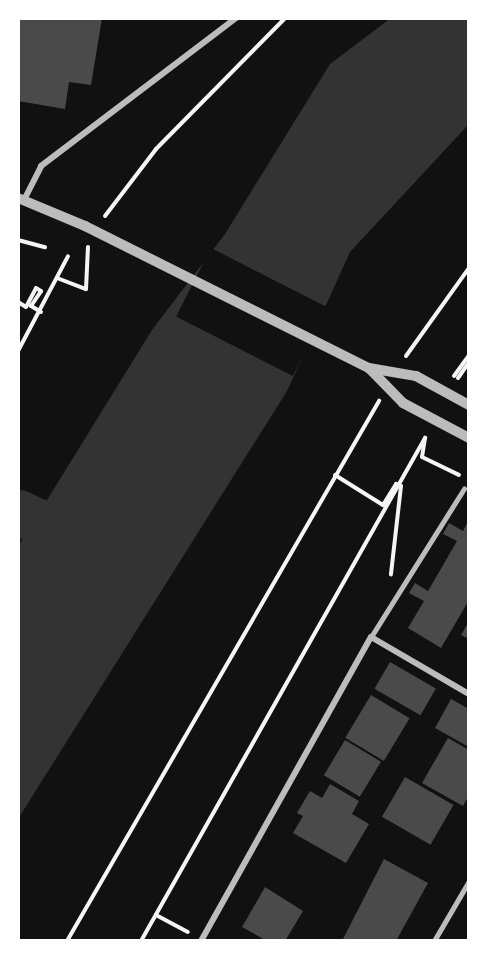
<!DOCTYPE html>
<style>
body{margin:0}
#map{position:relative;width:487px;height:959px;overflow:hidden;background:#111;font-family:"Playfair Display",serif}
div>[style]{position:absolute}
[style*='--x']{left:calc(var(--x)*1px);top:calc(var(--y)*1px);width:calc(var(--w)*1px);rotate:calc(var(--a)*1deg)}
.water>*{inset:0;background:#333}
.pier>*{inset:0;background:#111;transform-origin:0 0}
.river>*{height:45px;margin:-22.5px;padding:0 22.5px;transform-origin:22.5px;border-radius:22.5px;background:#333}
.building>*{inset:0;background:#4a4a4a;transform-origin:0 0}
.path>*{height:4px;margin:-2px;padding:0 2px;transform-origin:2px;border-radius:2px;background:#f5f5f5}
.service>*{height:4.5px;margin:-2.25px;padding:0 2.25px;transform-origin:2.25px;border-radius:2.25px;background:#bcbcbc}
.minor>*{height:6px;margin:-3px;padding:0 3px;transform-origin:3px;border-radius:3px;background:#bcbcbc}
.tertiary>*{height:10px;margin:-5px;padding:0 5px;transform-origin:5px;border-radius:5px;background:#bcbcbc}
span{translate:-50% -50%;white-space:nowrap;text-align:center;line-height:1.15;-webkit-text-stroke:6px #fff;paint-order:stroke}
.frame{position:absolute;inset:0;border:20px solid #fff;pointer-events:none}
</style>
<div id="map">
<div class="water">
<i style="clip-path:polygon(391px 18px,469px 18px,469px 124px,350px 252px,287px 391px,18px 819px,18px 547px,152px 330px,225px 234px,330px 64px)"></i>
</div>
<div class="pier">
<i style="left:211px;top:248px;width:131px;height:77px;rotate:27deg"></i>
</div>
<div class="river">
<i style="--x:18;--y:512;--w:74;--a:24.8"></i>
</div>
<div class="building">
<i style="clip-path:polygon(18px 18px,102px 18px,91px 85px,69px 82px,65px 109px,18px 101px)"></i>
<i style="clip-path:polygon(469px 520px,469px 600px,441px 648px,408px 628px,424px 601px,409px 593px,415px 583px,428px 591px,457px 541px,443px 534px,449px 523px,463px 531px)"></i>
<i style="clip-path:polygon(469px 621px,469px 639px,461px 635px)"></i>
<i style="left:390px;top:662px;width:53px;height:31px;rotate:30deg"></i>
<i style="left:371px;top:695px;width:45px;height:50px;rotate:31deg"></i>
<i style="clip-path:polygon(451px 699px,469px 709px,469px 747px,435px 728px)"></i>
<i style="clip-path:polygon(448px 738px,469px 750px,469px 795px,463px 806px,422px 783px)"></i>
<i style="left:345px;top:740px;width:42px;height:41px;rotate:31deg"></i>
<i style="left:405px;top:777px;width:56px;height:46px;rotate:30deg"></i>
<i style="clip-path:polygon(330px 784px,359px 801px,352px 814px,369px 824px,346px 863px,293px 833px,303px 816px,297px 813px,310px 791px,322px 798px)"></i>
<i style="clip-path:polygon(384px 859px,428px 883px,396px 941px,342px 941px)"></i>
<i style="clip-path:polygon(265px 887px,303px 911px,285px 941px,267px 941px,242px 927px)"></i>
</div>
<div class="path">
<i style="--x:105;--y:216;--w:84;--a:-52.7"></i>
<i style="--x:156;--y:149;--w:184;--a:-45.4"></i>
<i style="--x:18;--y:240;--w:28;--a:15"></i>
<i style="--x:57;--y:278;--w:31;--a:21"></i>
<i style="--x:86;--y:289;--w:42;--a:-87.3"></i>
<i style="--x:18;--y:302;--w:9;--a:32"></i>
<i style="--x:26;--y:307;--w:21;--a:-62"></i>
<i style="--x:36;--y:288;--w:6;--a:31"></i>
<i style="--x:41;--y:312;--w:12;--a:-149"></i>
<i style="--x:31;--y:306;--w:18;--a:-56"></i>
<i style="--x:18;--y:351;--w:107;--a:-62.2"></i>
<i style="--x:406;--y:356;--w:108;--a:-54.4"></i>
<i style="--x:454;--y:376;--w:26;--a:-54"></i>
<i style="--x:458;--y:378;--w:19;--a:-55"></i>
<i style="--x:425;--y:438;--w:19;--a:99"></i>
<i style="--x:422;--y:457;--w:41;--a:25.9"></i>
<i style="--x:335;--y:475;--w:57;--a:32"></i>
<i style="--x:383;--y:505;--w:25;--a:-58"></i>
<i style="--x:396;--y:484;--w:5;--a:22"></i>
<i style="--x:401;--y:486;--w:89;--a:96.5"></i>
<i style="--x:156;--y:915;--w:36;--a:28"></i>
<i style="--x:67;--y:941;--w:624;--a:-59.98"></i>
<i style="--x:141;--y:941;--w:578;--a:-60.55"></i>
</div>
<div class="service">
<i style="--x:371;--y:637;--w:175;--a:-57.9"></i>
<i style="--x:434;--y:941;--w:69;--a:-59.7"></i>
</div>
<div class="minor">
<i style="--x:24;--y:200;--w:38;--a:-63"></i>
<i style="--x:41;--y:166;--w:245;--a:-37.2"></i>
<i style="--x:201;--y:941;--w:348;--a:-60.8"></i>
<i style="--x:371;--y:637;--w:113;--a:30.2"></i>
</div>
<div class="tertiary">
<i style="--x:18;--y:198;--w:73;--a:22.7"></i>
<i style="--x:85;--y:226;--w:318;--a:26.6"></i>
<i style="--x:369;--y:368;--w:48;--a:9.7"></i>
<i style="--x:416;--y:376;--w:60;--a:28.7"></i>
<i style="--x:369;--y:368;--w:49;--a:45.8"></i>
<i style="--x:403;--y:403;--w:75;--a:27.9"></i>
</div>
<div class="frame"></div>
</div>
